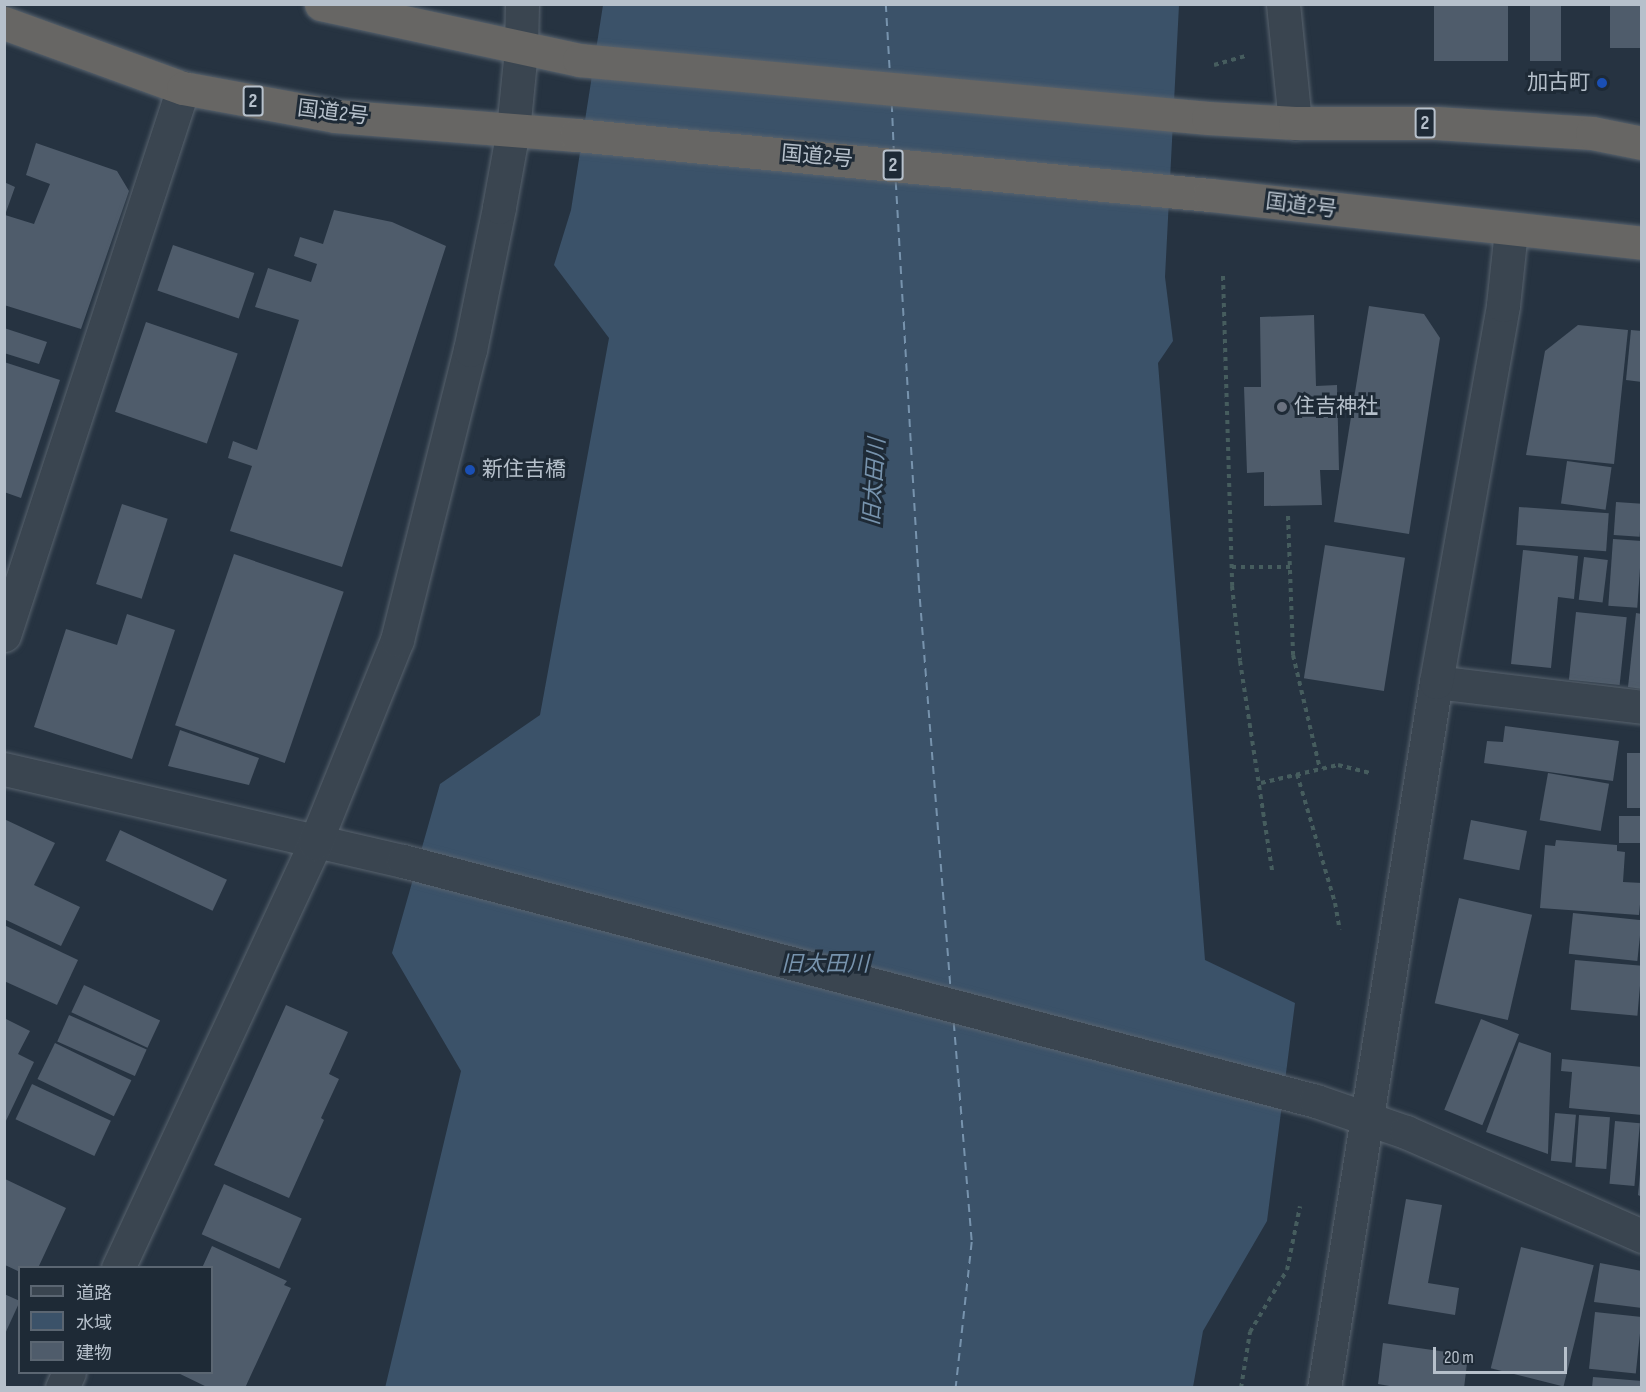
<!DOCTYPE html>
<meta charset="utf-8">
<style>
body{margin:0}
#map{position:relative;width:1646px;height:1392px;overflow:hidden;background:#263341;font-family:"Sofia Sans Condensed","Noto Sans JP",sans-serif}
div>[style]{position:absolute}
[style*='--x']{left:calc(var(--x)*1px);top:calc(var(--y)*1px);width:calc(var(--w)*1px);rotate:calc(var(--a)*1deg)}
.water>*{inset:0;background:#3b5269}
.ferry>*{height:1.5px;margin-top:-0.75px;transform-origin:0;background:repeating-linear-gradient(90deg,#7793ad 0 8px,transparent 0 14px)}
.building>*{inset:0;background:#4f5c6b;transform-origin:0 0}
.path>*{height:4px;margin-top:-2px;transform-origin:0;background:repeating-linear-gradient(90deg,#465d5e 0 4.5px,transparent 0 9px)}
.roads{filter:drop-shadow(0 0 2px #58636e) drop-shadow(0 0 2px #58636e)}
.minor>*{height:33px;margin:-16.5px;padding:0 16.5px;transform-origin:16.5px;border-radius:16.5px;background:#3a4550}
.tertiary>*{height:33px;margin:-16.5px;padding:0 16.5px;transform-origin:16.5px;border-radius:16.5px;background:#3a4550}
.trunk>*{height:33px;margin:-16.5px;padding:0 16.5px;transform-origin:16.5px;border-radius:16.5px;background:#676664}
.dots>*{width:16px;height:16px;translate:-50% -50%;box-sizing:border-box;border:3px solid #1e2a36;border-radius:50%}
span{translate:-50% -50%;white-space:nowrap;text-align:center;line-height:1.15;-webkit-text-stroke:6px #1e2a36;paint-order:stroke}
.shield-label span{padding:2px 4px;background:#1e2a36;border:2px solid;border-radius:4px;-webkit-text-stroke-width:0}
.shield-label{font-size:20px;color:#b6c0cb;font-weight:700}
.poi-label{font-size:21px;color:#b6c0cb}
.right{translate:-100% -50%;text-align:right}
.left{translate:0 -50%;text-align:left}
.street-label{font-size:21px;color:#b6c0cb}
.water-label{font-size:22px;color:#7793ad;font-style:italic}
.frame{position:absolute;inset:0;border:6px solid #b6c0cb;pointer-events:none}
.legend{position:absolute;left:18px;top:1266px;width:195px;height:108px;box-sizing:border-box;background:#1e2a36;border:2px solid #5b6672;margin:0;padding:8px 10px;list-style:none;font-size:18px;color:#b6c0cb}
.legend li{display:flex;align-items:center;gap:12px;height:30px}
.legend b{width:30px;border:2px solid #5b6672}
.scale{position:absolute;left:1433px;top:1347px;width:134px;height:27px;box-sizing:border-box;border:3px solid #b6c0cb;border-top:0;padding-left:8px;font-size:18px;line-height:21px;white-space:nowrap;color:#b6c0cb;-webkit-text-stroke:4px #1e2a36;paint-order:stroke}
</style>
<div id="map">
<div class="water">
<i style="clip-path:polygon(603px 5px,1179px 5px,1165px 277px,1173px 341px,1158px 363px,1205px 960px,1295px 1003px,1267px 1221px,1203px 1331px,1193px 1387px,385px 1388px,461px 1071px,392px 953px,440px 784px,540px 715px,609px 338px,554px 265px,571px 210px)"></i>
</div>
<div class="ferry">
<i style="--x:886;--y:4;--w:68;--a:86.6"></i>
<i style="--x:892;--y:104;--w:46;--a:87.5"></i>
<i style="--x:896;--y:182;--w:404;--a:86.7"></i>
<i style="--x:919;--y:585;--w:404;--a:85.5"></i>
<i style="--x:954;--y:1023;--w:220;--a:85.3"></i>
<i style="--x:972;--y:1242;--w:147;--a:96.3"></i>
</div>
<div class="building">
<i style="left:1434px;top:4px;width:74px;height:57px"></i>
<i style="left:1530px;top:4px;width:31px;height:57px"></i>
<i style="left:1610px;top:4px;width:32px;height:44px"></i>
<i style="clip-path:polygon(36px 143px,117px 171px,129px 191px,81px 329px,4px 305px,4px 182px,15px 187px,5px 215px,34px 224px,50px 184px,26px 175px)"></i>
<i style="clip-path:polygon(334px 210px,392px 222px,446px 246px,342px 567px,230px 531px,252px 466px,228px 458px,233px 441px,257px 450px,299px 320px,255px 307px,268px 268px,311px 282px,317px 264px,294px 256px,300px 237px,323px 244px)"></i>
<i style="left:173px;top:245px;width:86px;height:48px;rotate:19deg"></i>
<i style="clip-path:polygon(1369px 306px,1424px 314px,1440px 338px,1409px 534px,1334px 522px)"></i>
<i style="clip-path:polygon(1314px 315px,1316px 386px,1337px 385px,1339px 470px,1320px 470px,1322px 505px,1264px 506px,1264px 472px,1247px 473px,1244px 387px,1261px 387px,1260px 317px)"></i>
<i style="left:146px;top:322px;width:97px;height:95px;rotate:19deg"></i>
<i style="clip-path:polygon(1578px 325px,1628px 330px,1614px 464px,1526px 455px,1545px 351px)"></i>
<i style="clip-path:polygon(4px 328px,47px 342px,39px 364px,4px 353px)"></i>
<i style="clip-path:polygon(1631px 330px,1642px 331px,1642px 382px,1626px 380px)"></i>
<i style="clip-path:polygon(4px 362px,60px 380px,21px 498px,4px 492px)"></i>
<i style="left:1567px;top:461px;width:45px;height:43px;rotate:8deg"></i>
<i style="left:1616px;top:502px;width:26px;height:33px;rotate:4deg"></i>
<i style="left:122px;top:504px;width:48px;height:84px;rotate:18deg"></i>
<i style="left:1519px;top:507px;width:90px;height:38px;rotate:4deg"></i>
<i style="left:1613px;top:539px;width:29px;height:67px;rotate:4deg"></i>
<i style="left:1325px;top:545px;width:81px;height:135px;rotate:9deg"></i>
<i style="clip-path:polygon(1523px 550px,1578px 556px,1574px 599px,1558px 597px,1551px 668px,1511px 664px)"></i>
<i style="left:234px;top:554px;width:116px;height:181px;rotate:19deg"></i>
<i style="left:1584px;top:557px;width:24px;height:43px;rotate:7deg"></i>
<i style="left:1576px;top:612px;width:51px;height:68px;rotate:6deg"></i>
<i style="clip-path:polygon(1636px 613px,1642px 614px,1642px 689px,1628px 687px)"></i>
<i style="clip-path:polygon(127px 614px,175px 630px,132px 759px,34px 727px,66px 629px,117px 645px)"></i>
<i style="clip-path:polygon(1505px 726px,1619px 741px,1613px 781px,1484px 763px,1487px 741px,1503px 742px)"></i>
<i style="clip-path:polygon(180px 730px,259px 758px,249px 785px,168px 766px)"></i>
<i style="left:1627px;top:753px;width:15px;height:55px"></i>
<i style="left:1548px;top:773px;width:62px;height:48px;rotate:10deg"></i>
<i style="left:1619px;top:816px;width:23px;height:27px"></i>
<i style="clip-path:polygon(4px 819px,55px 843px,34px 885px,80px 907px,61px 946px,4px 919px)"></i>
<i style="left:1471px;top:820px;width:57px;height:40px;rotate:11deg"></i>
<i style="left:120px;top:830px;width:118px;height:34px;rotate:25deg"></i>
<i style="clip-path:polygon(1556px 840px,1617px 845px,1617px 851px,1625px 852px,1623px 882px,1642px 883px,1639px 915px,1540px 908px,1545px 845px,1555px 846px)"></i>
<i style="left:1459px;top:898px;width:75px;height:108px;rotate:13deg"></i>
<i style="left:1573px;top:913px;width:69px;height:41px;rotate:6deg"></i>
<i style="clip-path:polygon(4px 925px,78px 960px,57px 1005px,4px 981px)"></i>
<i style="left:1575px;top:960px;width:67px;height:50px;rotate:5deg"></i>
<i style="left:84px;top:985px;width:84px;height:30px;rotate:25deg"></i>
<i style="clip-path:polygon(286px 1005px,348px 1032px,329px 1074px,339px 1079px,321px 1118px,324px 1120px,289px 1198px,214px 1165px)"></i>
<i style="left:69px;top:1015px;width:85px;height:29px;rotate:24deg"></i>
<i style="clip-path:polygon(4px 1018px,30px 1031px,18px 1054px,34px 1062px,4px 1125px)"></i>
<i style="left:1481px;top:1019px;width:41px;height:98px;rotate:22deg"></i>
<i style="clip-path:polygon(1519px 1042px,1551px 1053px,1548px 1154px,1486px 1132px)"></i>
<i style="left:55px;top:1043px;width:85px;height:40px;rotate:26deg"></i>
<i style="clip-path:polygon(1562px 1059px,1642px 1067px,1642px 1115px,1569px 1108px,1572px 1072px,1561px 1071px)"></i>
<i style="left:32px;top:1084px;width:87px;height:39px;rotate:25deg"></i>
<i style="left:1555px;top:1113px;width:21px;height:48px;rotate:5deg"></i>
<i style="left:1579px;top:1115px;width:31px;height:52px;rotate:4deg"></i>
<i style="left:1615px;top:1121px;width:25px;height:63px;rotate:5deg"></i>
<i style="clip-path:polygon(1640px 1174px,1642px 1174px,1642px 1197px,1638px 1195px)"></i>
<i style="clip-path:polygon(5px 1179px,66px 1208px,38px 1268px,20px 1268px,20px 1272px,5px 1265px)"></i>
<i style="left:224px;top:1184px;width:85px;height:55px;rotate:24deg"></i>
<i style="clip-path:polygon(1406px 1199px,1442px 1205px,1428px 1283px,1459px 1288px,1455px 1315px,1388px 1304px)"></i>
<i style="clip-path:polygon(212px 1246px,287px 1281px,284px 1285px,291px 1288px,245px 1388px,209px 1388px,176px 1372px,212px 1372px,212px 1268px,202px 1268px)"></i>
<i style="left:1521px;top:1247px;width:75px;height:125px;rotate:14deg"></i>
<i style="clip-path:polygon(1600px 1263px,1642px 1271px,1642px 1308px,1594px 1302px)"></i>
<i style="clip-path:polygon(4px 1294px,20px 1301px,4px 1336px)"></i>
<i style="left:1595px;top:1312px;width:47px;height:57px;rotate:6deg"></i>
<i style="clip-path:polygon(1383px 1343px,1468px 1355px,1464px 1388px,1401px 1388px,1378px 1384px)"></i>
<i style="clip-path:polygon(1593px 1377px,1642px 1381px,1642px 1388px,1592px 1388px)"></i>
</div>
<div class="path">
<i style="--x:1214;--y:65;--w:35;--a:-16"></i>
<i style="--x:1223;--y:276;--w:310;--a:88.3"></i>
<i style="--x:1232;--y:586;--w:75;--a:83.9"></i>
<i style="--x:1240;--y:661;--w:212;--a:81.3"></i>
<i style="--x:1288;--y:516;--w:139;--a:87.9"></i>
<i style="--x:1293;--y:655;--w:117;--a:76.7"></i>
<i style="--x:1232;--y:567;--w:59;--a:0"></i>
<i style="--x:1297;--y:774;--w:134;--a:73.6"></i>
<i style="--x:1335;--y:903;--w:27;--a:80"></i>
<i style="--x:1261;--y:783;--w:79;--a:-13.2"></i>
<i style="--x:1338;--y:765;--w:32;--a:14"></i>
<i style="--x:1241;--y:1388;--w:57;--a:-80.9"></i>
<i style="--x:1250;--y:1332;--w:72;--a:-59.2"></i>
<i style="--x:1287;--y:1270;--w:65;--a:-78.5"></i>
</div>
<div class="roads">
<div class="minor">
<i style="--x:1283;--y:4;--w:120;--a:84.2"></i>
<i style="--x:4;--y:635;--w:576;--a:-71.88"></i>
<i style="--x:1436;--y:682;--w:208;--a:6.9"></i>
</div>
<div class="tertiary">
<i style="--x:4;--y:769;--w:409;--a:13"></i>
<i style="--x:403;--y:861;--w:944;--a:14.73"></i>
<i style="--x:1316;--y:1101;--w:95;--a:19"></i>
<i style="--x:1406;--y:1132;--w:258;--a:23.8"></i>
<i style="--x:118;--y:1268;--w:468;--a:-65.1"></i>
<i style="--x:315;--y:843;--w:219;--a:-68"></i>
<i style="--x:397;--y:640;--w:299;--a:-75.9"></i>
<i style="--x:470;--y:350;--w:146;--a:-78.5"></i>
<i style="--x:499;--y:207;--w:78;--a:-79.7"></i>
<i style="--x:513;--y:130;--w:80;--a:-84.3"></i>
<i style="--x:521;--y:50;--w:46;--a:-88.8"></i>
<i style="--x:62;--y:1388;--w:17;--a:-66"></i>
<i style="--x:1324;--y:1388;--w:715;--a:-80.99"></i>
<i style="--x:1436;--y:682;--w:383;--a:-79.9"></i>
<i style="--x:1503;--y:305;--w:75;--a:-83.9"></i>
</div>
<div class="trunk">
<i style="--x:321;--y:4;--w:264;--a:12.2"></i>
<i style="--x:579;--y:60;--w:632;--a:5.27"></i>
<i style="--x:1208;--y:118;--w:87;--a:3.3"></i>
<i style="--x:1295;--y:123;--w:141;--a:0"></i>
<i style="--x:1436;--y:123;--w:156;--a:3.7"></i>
<i style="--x:1592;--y:133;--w:51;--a:11.3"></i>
<i style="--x:4;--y:23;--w:190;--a:20"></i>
<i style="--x:183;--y:88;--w:155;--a:10.4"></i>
<i style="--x:335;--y:116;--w:242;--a:4.5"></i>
<i style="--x:576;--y:135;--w:637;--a:5.41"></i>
<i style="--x:1210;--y:195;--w:435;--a:6.3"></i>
</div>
</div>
<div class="dots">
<i style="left:1602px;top:83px;background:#1a4fb4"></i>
<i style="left:1282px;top:407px;background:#6b7280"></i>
<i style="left:470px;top:470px;background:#1a4fb4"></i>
</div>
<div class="shield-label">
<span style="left:253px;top:101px">2</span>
<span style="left:1425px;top:123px">2</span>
<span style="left:893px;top:165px">2</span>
</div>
<div class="poi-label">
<span class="right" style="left:1590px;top:83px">加古町</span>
<span class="left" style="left:1294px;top:407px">住吉神社</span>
<span class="left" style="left:482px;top:470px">新住吉橋</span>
</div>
<div class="street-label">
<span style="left:333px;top:113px;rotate:7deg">国道2号</span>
<span style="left:817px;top:157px;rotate:5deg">国道2号</span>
<span style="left:1301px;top:206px;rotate:7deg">国道2号</span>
</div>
<div class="water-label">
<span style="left:875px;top:482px;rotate:-86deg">旧太田川</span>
<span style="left:825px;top:965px">旧太田川</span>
</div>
<div class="frame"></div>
<ul class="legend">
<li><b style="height:8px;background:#3a4550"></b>道路</li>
<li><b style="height:16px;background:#3b5269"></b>水域</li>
<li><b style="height:16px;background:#4f5c6b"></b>建物</li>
</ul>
<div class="scale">20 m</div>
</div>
